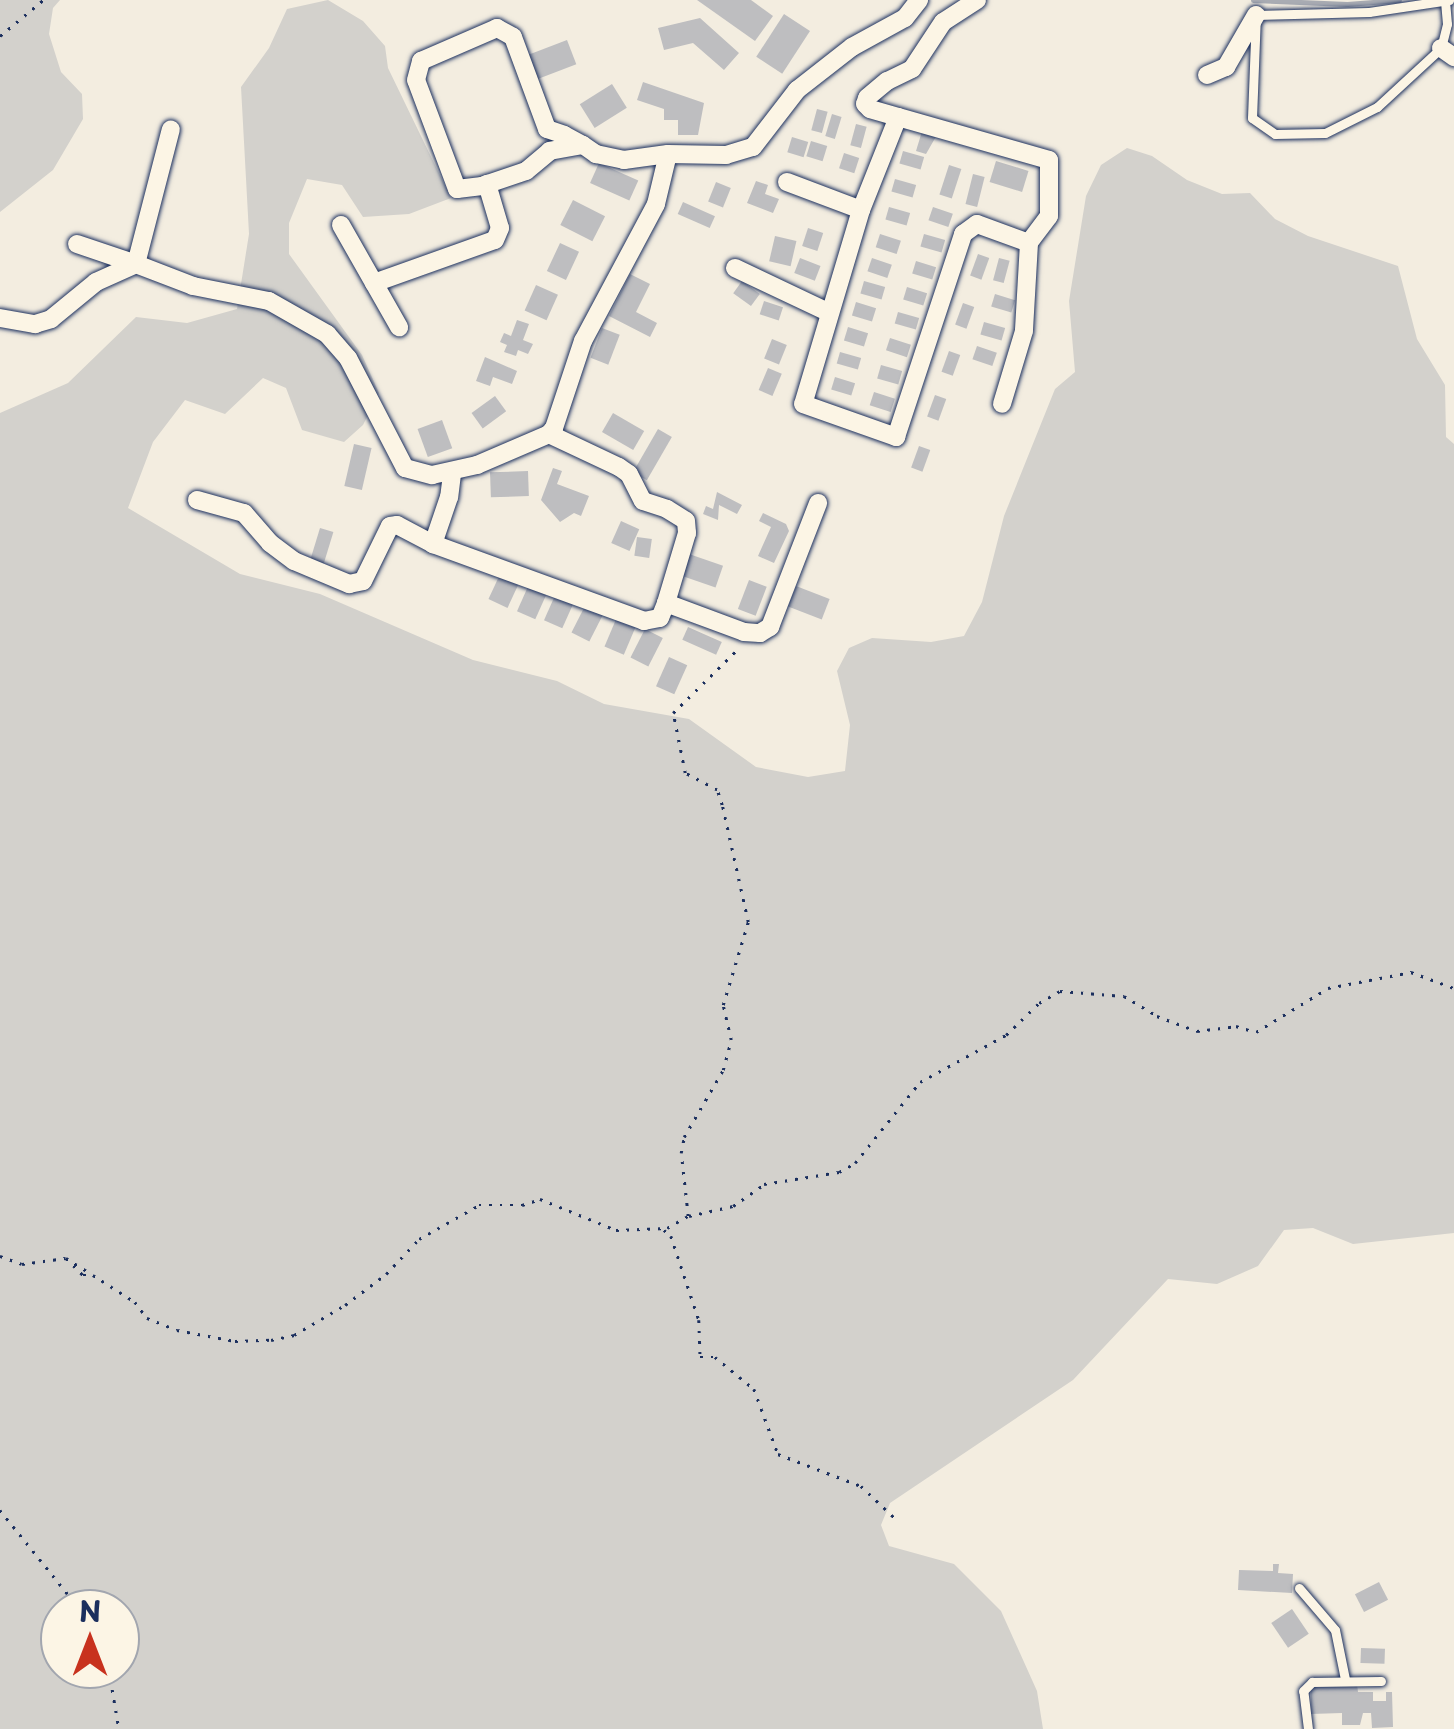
<!DOCTYPE html>
<style>
body{margin:0}
#map{position:relative;width:1454px;height:1729px;overflow:hidden;background:#f3ede0;font-family:"Playpen Sans",sans-serif}
div>[style]{position:absolute}
[style*='--x']{left:calc(var(--x)*1px);top:calc(var(--y)*1px);width:calc(var(--w)*1px);rotate:calc(var(--a)*1deg)}
.green>*{inset:0;background:#d3d1cc}
.stream>*{height:5px;margin:-2.5px;padding:0 2.5px;transform-origin:2.5px;border-radius:2.5px;background:#a9acb3}
.building>*{inset:0;background:#bebec0;transform-origin:0 0}
.path>*{height:2.5px;margin-top:-1.25px;transform-origin:0;background:repeating-linear-gradient(90deg,#1b2f5e 0 2.5px,transparent 0 10.5px)}
.roads{filter:drop-shadow(0 0 2px #1b2f5e) drop-shadow(0 0 2px #1b2f5e)}
.lane>*{height:9px;margin:-4.5px;padding:0 4.5px;transform-origin:4.5px;border-radius:4.5px;background:#fcf5e5}
.street>*{height:18px;margin:-9px;padding:0 9px;transform-origin:9px;border-radius:9px;background:#fcf5e5}
span{translate:-50% -50%;white-space:nowrap;text-align:center;line-height:1.15;-webkit-text-stroke:9px #fcf5e5;paint-order:stroke}
.north{position:absolute;left:40px;top:1589px;width:100px;height:100px;box-sizing:border-box;background:#fcf5e5;border:2px solid #a2a6af;border-radius:50%;rotate:0deg;font-size:28px;font-weight:700;line-height:40px;text-align:center;color:#1b2f5e}
.north::after{content:'';display:block;margin:auto;width:35px;height:45px;background:#c8321e;clip-path:polygon(50% 0,100% 100%,50% 72%,0 100%)}
</style>
<div id="map">
<div class="green">
<i style="clip-path:polygon(0 0,60px 0,53px 8px,49px 34px,61px 72px,82px 94px,83px 119px,53px 170px,0 212px)"></i>
<i style="clip-path:polygon(evenodd,328px 0,363px 21px,385px 46px,388px 68px,451px 198px,409px 214px,363px 217px,342px 185px,307px 179px,289px 223px,289px 254px,362px 355px,379px 393px,363px 425px,344px 442px,302px 430px,286px 388px,263px 378px,225px 414px,185px 400px,153px 442px,128px 508px,240px 574px,320px 594px,473px 660px,557px 681px,604px 704px,689px 719px,756px 767px,808px 777px,845px 771px,850px 725px,837px 671px,849px 648px,872px 638px,931px 642px,964px 636px,982px 602px,1004px 516px,1055px 389px,1075px 372px,1069px 301px,1086px 196px,1101px 165px,1127px 148px,1152px 156px,1187px 180px,1222px 194px,1250px 193px,1275px 219px,1308px 236px,1398px 266px,1417px 339px,1445px 385px,1446px 437px,1454px 444px,1454px 1233px,1353px 1244px,1313px 1228px,1284px 1230px,1258px 1266px,1217px 1284px,1168px 1279px,1073px 1380px,890px 1503px,881px 1525px,889px 1546px,954px 1564px,1001px 1611px,1037px 1691px,1043px 1729px,0 1729px,0 413px,68px 383px,136px 317px,187px 323px,237px 309px,249px 234px,241px 87px,269px 48px,287px 9px,328px 0,60px 1609px,120px 1609px,120px 1669px,60px 1669px,60px 1609px)"></i>
</div>
<div class="stream">
<i style="--x:1253;--y:0;--w:94;--a:2.4"></i>
<i style="--x:1347;--y:4;--w:52;--a:-4.4"></i>
</div>
<div class="building">
<i style="clip-path:polygon(697px 0,751px 0,773px 16px,755px 41px)"></i>
<i style="left:784px;top:14px;width:31px;height:51px;rotate:33deg"></i>
<i style="clip-path:polygon(700px 18px,739px 53px,724px 70px,693px 43px,664px 50px,658px 28px)"></i>
<i style="left:567px;top:40px;width:26px;height:42px;rotate:69deg"></i>
<i style="clip-path:polygon(643px 82px,704px 103px,698px 135px,678px 135px,678px 120px,664px 120px,664px 109px,637px 100px)"></i>
<i style="left:612px;top:84px;width:28px;height:38px;rotate:58deg"></i>
<i style="left:817px;top:109px;width:11px;height:22px;rotate:15deg"></i>
<i style="left:832px;top:114px;width:10px;height:23px;rotate:17deg"></i>
<i style="left:856px;top:124px;width:11px;height:22px;rotate:15deg"></i>
<i style="clip-path:polygon(923px 128px,938px 133px,926px 154px,916px 151px)"></i>
<i style="left:792px;top:137px;width:17px;height:16px;rotate:17deg"></i>
<i style="left:811px;top:141px;width:17px;height:16px;rotate:17deg"></i>
<i style="left:903px;top:151px;width:22px;height:13px;rotate:16deg"></i>
<i style="left:844px;top:153px;width:16px;height:16px;rotate:18deg"></i>
<i style="left:996px;top:161px;width:34px;height:22px;rotate:17deg"></i>
<i style="left:599px;top:163px;width:43px;height:22px;rotate:24deg"></i>
<i style="left:949px;top:165px;width:13px;height:31px;rotate:18deg"></i>
<i style="left:973px;top:174px;width:12px;height:31px;rotate:14deg"></i>
<i style="left:895px;top:179px;width:22px;height:13px;rotate:16deg"></i>
<i style="clip-path:polygon(756px 181px,768px 185px,765px 194px,779px 199px,773px 213px,747px 203px)"></i>
<i style="left:716px;top:182px;width:16px;height:21px;rotate:22deg"></i>
<i style="left:573px;top:200px;width:36px;height:28px;rotate:27deg"></i>
<i style="left:683px;top:202px;width:35px;height:13px;rotate:24deg"></i>
<i style="left:889px;top:207px;width:22px;height:13px;rotate:16deg"></i>
<i style="left:933px;top:207px;width:21px;height:14px;rotate:19deg"></i>
<i style="left:808px;top:228px;width:16px;height:19px;rotate:18deg"></i>
<i style="left:880px;top:234px;width:22px;height:14px;rotate:18deg"></i>
<i style="left:924px;top:234px;width:22px;height:13px;rotate:16deg"></i>
<i style="left:775px;top:236px;width:22px;height:26px;rotate:13deg"></i>
<i style="left:560px;top:243px;width:21px;height:31px;rotate:25deg"></i>
<i style="left:978px;top:254px;width:12px;height:23px;rotate:20deg"></i>
<i style="left:800px;top:258px;width:22px;height:16px;rotate:21deg"></i>
<i style="left:872px;top:258px;width:21px;height:14px;rotate:19deg"></i>
<i style="left:999px;top:258px;width:11px;height:23px;rotate:15deg"></i>
<i style="left:916px;top:261px;width:21px;height:13px;rotate:17deg"></i>
<i style="clip-path:polygon(630px 274px,650px 284px,636px 312px,657px 323px,650px 337px,609px 316px)"></i>
<i style="left:742px;top:281px;width:22px;height:15px;rotate:36deg"></i>
<i style="left:864px;top:281px;width:22px;height:13px;rotate:16deg"></i>
<i style="left:536px;top:285px;width:24px;height:28px;rotate:24deg"></i>
<i style="left:907px;top:287px;width:21px;height:13px;rotate:17deg"></i>
<i style="left:995px;top:294px;width:21px;height:13px;rotate:17deg"></i>
<i style="left:764px;top:301px;width:20px;height:14px;rotate:18deg"></i>
<i style="left:856px;top:302px;width:21px;height:14px;rotate:17deg"></i>
<i style="left:963px;top:303px;width:12px;height:23px;rotate:20deg"></i>
<i style="left:898px;top:312px;width:22px;height:12px;rotate:16deg"></i>
<i style="clip-path:polygon(517px 320px,529px 324px,523px 340px,533px 344px,528px 354px,518px 350px,516px 356px,504px 352px,507px 345px,500px 342px,504px 333px,511px 336px)"></i>
<i style="left:984px;top:322px;width:22px;height:13px;rotate:16deg"></i>
<i style="left:848px;top:327px;width:21px;height:14px;rotate:17deg"></i>
<i style="left:602px;top:328px;width:19px;height:32px;rotate:21deg"></i>
<i style="left:890px;top:338px;width:22px;height:13px;rotate:18deg"></i>
<i style="left:772px;top:339px;width:16px;height:21px;rotate:22deg"></i>
<i style="left:977px;top:346px;width:21px;height:14px;rotate:19deg"></i>
<i style="left:949px;top:351px;width:12px;height:22px;rotate:20deg"></i>
<i style="left:840px;top:352px;width:22px;height:12px;rotate:16deg"></i>
<i style="clip-path:polygon(485px 357px,517px 371px,512px 384px,493px 377px,490px 386px,476px 381px)"></i>
<i style="left:881px;top:365px;width:22px;height:14px;rotate:16deg"></i>
<i style="left:768px;top:368px;width:15px;height:24px;rotate:23deg"></i>
<i style="left:835px;top:377px;width:21px;height:13px;rotate:17deg"></i>
<i style="left:874px;top:392px;width:22px;height:14px;rotate:18deg"></i>
<i style="left:935px;top:395px;width:12px;height:23px;rotate:20deg"></i>
<i style="left:495px;top:396px;width:19px;height:29px;rotate:54deg"></i>
<i style="left:613px;top:413px;width:36px;height:22px;rotate:30deg"></i>
<i style="left:442px;top:420px;width:30px;height:26px;rotate:70deg"></i>
<i style="left:658px;top:429px;width:16px;height:50px;rotate:30deg"></i>
<i style="left:354px;top:444px;width:18px;height:43px;rotate:13deg"></i>
<i style="left:919px;top:446px;width:12px;height:23px;rotate:20deg"></i>
<i style="clip-path:polygon(553px 468px,562px 471px,557px 484px,589px 496px,581px 516px,574px 513px,560px 522px,541px 500px)"></i>
<i style="left:528px;top:471px;width:25px;height:38px;rotate:88deg"></i>
<i style="clip-path:polygon(717px 492px,742px 505px,737px 514px,719px 505px,718px 520px,703px 514px,706px 506px,713px 509px)"></i>
<i style="clip-path:polygon(763px 513px,786px 524px,789px 531px,774px 563px,758px 556px,771px 527px,759px 521px)"></i>
<i style="left:621px;top:521px;width:20px;height:24px;rotate:24deg"></i>
<i style="left:320px;top:528px;width:14px;height:36px;rotate:17deg"></i>
<i style="left:637px;top:537px;width:15px;height:19px;rotate:8deg"></i>
<i style="left:689px;top:554px;width:36px;height:23px;rotate:19deg"></i>
<i style="left:502px;top:570px;width:21px;height:32px;rotate:25deg"></i>
<i style="left:749px;top:580px;width:19px;height:31px;rotate:21deg"></i>
<i style="left:530px;top:582px;width:20px;height:32px;rotate:24deg"></i>
<i style="left:796px;top:586px;width:36px;height:22px;rotate:21deg"></i>
<i style="left:557px;top:591px;width:20px;height:32px;rotate:24deg"></i>
<i style="left:586px;top:604px;width:20px;height:32px;rotate:27deg"></i>
<i style="left:617px;top:617px;width:21px;height:32px;rotate:23deg"></i>
<i style="left:688px;top:627px;width:37px;height:14px;rotate:24deg"></i>
<i style="left:645px;top:629px;width:20px;height:32px;rotate:27deg"></i>
<i style="left:669px;top:657px;width:20px;height:32px;rotate:24deg"></i>
<i style="clip-path:polygon(1273px 1564px,1279px 1564px,1278px 1573px,1293px 1574px,1292px 1593px,1238px 1590px,1239px 1570px,1273px 1571px)"></i>
<i style="left:1379px;top:1582px;width:20px;height:27px;rotate:63deg"></i>
<i style="left:1292px;top:1609px;width:30px;height:25px;rotate:56deg"></i>
<i style="left:1361px;top:1648px;width:24px;height:15px;rotate:2deg"></i>
<i style="clip-path:polygon(1357px 1684px,1358px 1692px,1373px 1692px,1373px 1701px,1386px 1701px,1386px 1692px,1392px 1692px,1393px 1727px,1372px 1728px,1371px 1713px,1363px 1713px,1360px 1725px,1342px 1725px,1342px 1713px,1311px 1714px,1311px 1685px)"></i>
</div>
<div class="path">
<i style="--x:0;--y:36;--w:56;--a:-39.9"></i>
<i style="--x:689;--y:1216;--w:45;--a:-12.8"></i>
<i style="--x:733;--y:1206;--w:38;--a:-35"></i>
<i style="--x:764;--y:1184;--w:76;--a:-9.1"></i>
<i style="--x:839;--y:1172;--w:18;--a:-29"></i>
<i style="--x:855;--y:1163;--w:104;--a:-51.3"></i>
<i style="--x:920;--y:1082;--w:98;--a:-28.7"></i>
<i style="--x:1006;--y:1035;--w:46;--a:-44.1"></i>
<i style="--x:1039;--y:1003;--w:24;--a:-30"></i>
<i style="--x:1060;--y:991;--w:64;--a:4.5"></i>
<i style="--x:1124;--y:996;--w:39;--a:31"></i>
<i style="--x:1157;--y:1016;--w:43;--a:20.6"></i>
<i style="--x:1197;--y:1031;--w:39;--a:-7"></i>
<i style="--x:1236;--y:1026;--w:21;--a:17"></i>
<i style="--x:1256;--y:1032;--w:84;--a:-31.4"></i>
<i style="--x:1328;--y:988;--w:85;--a:-10.9"></i>
<i style="--x:1411;--y:972;--w:46;--a:20.4"></i>
<i style="--x:664;--y:1230;--w:9;--a:41"></i>
<i style="--x:671;--y:1236;--w:89;--a:71.6"></i>
<i style="--x:699;--y:1320;--w:37;--a:88"></i>
<i style="--x:700;--y:1357;--w:15;--a:0"></i>
<i style="--x:715;--y:1357;--w:50;--a:39.4"></i>
<i style="--x:754;--y:1389;--w:69;--a:69.7"></i>
<i style="--x:778;--y:1454;--w:89;--a:21.1"></i>
<i style="--x:861;--y:1486;--w:51;--a:43.4"></i>
<i style="--x:0;--y:1256;--w:23;--a:20"></i>
<i style="--x:22;--y:1264;--w:44;--a:-7.8"></i>
<i style="--x:66;--y:1258;--w:31;--a:32"></i>
<i style="--x:66;--y:1258;--w:24;--a:45"></i>
<i style="--x:83;--y:1275;--w:10;--a:0"></i>
<i style="--x:93;--y:1275;--w:50;--a:32.7"></i>
<i style="--x:135;--y:1302;--w:20;--a:53"></i>
<i style="--x:147;--y:1318;--w:32;--a:22"></i>
<i style="--x:177;--y:1330;--w:59;--a:10.7"></i>
<i style="--x:235;--y:1341;--w:36;--a:-2"></i>
<i style="--x:271;--y:1340;--w:24;--a:-12"></i>
<i style="--x:294;--y:1335;--w:59;--a:-30.5"></i>
<i style="--x:345;--y:1305;--w:51;--a:-37.1"></i>
<i style="--x:386;--y:1274;--w:48;--a:-46.7"></i>
<i style="--x:419;--y:1239;--w:69;--a:-29.5"></i>
<i style="--x:479;--y:1205;--w:43;--a:0"></i>
<i style="--x:522;--y:1205;--w:19;--a:-18"></i>
<i style="--x:540;--y:1199;--w:82;--a:22.2"></i>
<i style="--x:616;--y:1230;--w:51;--a:-2.2"></i>
<i style="--x:667;--y:1228;--w:24;--a:-30"></i>
<i style="--x:688;--y:1216;--w:63;--a:-96.3"></i>
<i style="--x:681;--y:1153;--w:16;--a:-79"></i>
<i style="--x:684;--y:1137;--w:78;--a:-59.8"></i>
<i style="--x:723;--y:1070;--w:31;--a:-75"></i>
<i style="--x:731;--y:1040;--w:36;--a:-103"></i>
<i style="--x:723;--y:1005;--w:87;--a:-73.2"></i>
<i style="--x:748;--y:922;--w:120;--a:-102.5"></i>
<i style="--x:722;--y:805;--w:16;--a:-108"></i>
<i style="--x:717;--y:790;--w:36;--a:-152"></i>
<i style="--x:685;--y:773;--w:61;--a:-101.3"></i>
<i style="--x:673;--y:713;--w:91;--a:-44.6"></i>
<i style="--x:0;--y:1510;--w:127;--a:51.1"></i>
<i style="--x:109;--y:1669;--w:61;--a:80.5"></i>
</div>
<div class="roads">
<div class="lane">
<i style="--x:1445;--y:1;--w:23;--a:85"></i>
<i style="--x:1447;--y:24;--w:25;--a:104"></i>
<i style="--x:1441;--y:48;--w:87;--a:137.3"></i>
<i style="--x:1377;--y:107;--w:58;--a:153.4"></i>
<i style="--x:1325;--y:133;--w:50;--a:178.9"></i>
<i style="--x:1275;--y:134;--w:28;--a:-145"></i>
<i style="--x:1252;--y:118;--w:103;--a:-87.8"></i>
<i style="--x:1256;--y:15;--w:113;--a:-1.5"></i>
<i style="--x:1369;--y:12;--w:81;--a:-8.5"></i>
<i style="--x:1299;--y:1588;--w:55;--a:49.4"></i>
<i style="--x:1335;--y:1630;--w:50;--a:78.5"></i>
<i style="--x:1308;--y:1729;--w:38;--a:-97"></i>
<i style="--x:1303;--y:1691;--w:13;--a:-45"></i>
<i style="--x:1312;--y:1682;--w:69;--a:-0.8"></i>
</div>
<div class="street">
<i style="--x:977;--y:0;--w:40;--a:147.1"></i>
<i style="--x:943;--y:22;--w:56;--a:123.4"></i>
<i style="--x:912;--y:69;--w:28;--a:154"></i>
<i style="--x:887;--y:81;--w:26;--a:140"></i>
<i style="--x:867;--y:98;--w:6;--a:108"></i>
<i style="--x:865;--y:104;--w:7;--a:45"></i>
<i style="--x:870;--y:109;--w:29;--a:16"></i>
<i style="--x:898;--y:117;--w:100;--a:111.7"></i>
<i style="--x:861;--y:210;--w:202;--a:106.6"></i>
<i style="--x:803;--y:404;--w:99;--a:19.5"></i>
<i style="--x:896;--y:437;--w:214;--a:-71.7"></i>
<i style="--x:963;--y:234;--w:17;--a:-36"></i>
<i style="--x:977;--y:224;--w:55;--a:20.1"></i>
<i style="--x:1029;--y:243;--w:88;--a:93.3"></i>
<i style="--x:1024;--y:331;--w:76;--a:106.8"></i>
<i style="--x:1441;--y:48;--w:16;--a:35"></i>
<i style="--x:1207;--y:75;--w:21;--a:-23"></i>
<i style="--x:1226;--y:67;--w:60;--a:-60"></i>
<i style="--x:898;--y:117;--w:157;--a:15.9"></i>
<i style="--x:1049;--y:160;--w:56;--a:90"></i>
<i style="--x:1049;--y:216;--w:34;--a:127"></i>
<i style="--x:583;--y:145;--w:34;--a:170"></i>
<i style="--x:550;--y:151;--w:31;--a:140"></i>
<i style="--x:526;--y:171;--w:46;--a:161.2"></i>
<i style="--x:482;--y:186;--w:25;--a:173"></i>
<i style="--x:457;--y:189;--w:116;--a:-110.6"></i>
<i style="--x:416;--y:80;--w:20;--a:-75"></i>
<i style="--x:421;--y:61;--w:83;--a:-23.5"></i>
<i style="--x:497;--y:28;--w:18;--a:29"></i>
<i style="--x:513;--y:37;--w:98;--a:69.7"></i>
<i style="--x:547;--y:129;--w:18;--a:19"></i>
<i style="--x:564;--y:135;--w:21;--a:28"></i>
<i style="--x:583;--y:145;--w:16;--a:35"></i>
<i style="--x:596;--y:154;--w:29;--a:12"></i>
<i style="--x:624;--y:160;--w:44;--a:-7.8"></i>
<i style="--x:787;--y:182;--w:79;--a:20.7"></i>
<i style="--x:341;--y:225;--w:67;--a:60.4"></i>
<i style="--x:374;--y:283;--w:128;--a:-19.6"></i>
<i style="--x:495;--y:240;--w:13;--a:-67"></i>
<i style="--x:500;--y:228;--w:46;--a:-106.5"></i>
<i style="--x:77;--y:244;--w:62;--a:18.7"></i>
<i style="--x:136;--y:264;--w:139;--a:-75.5"></i>
<i style="--x:735;--y:268;--w:103;--a:25.3"></i>
<i style="--x:374;--y:283;--w:51;--a:60.4"></i>
<i style="--x:0;--y:318;--w:36;--a:10"></i>
<i style="--x:35;--y:324;--w:17;--a:-17"></i>
<i style="--x:51;--y:319;--w:58;--a:-39.4"></i>
<i style="--x:96;--y:282;--w:44;--a:-24.2"></i>
<i style="--x:136;--y:264;--w:61;--a:21.1"></i>
<i style="--x:193;--y:286;--w:77;--a:11.2"></i>
<i style="--x:269;--y:301;--w:67;--a:29.6"></i>
<i style="--x:327;--y:334;--w:32;--a:49"></i>
<i style="--x:348;--y:358;--w:124;--a:62.6"></i>
<i style="--x:405;--y:468;--w:28;--a:15"></i>
<i style="--x:432;--y:475;--w:46;--a:-12.5"></i>
<i style="--x:477;--y:465;--w:78;--a:-23.3"></i>
<i style="--x:549;--y:434;--w:8;--a:-50"></i>
<i style="--x:554;--y:428;--w:92;--a:-71.6"></i>
<i style="--x:583;--y:341;--w:155;--a:-61.9"></i>
<i style="--x:656;--y:204;--w:51;--a:-76.5"></i>
<i style="--x:668;--y:154;--w:58;--a:1"></i>
<i style="--x:726;--y:155;--w:28;--a:-17"></i>
<i style="--x:753;--y:147;--w:72;--a:-52.3"></i>
<i style="--x:797;--y:90;--w:70;--a:-38"></i>
<i style="--x:852;--y:47;--w:60;--a:-28.7"></i>
<i style="--x:905;--y:18;--w:23;--a:-52"></i>
<i style="--x:549;--y:434;--w:77;--a:25.2"></i>
<i style="--x:619;--y:467;--w:12;--a:35"></i>
<i style="--x:629;--y:474;--w:30;--a:63"></i>
<i style="--x:643;--y:501;--w:25;--a:18"></i>
<i style="--x:667;--y:509;--w:22;--a:32"></i>
<i style="--x:686;--y:521;--w:12;--a:85"></i>
<i style="--x:687;--y:533;--w:73;--a:106.7"></i>
<i style="--x:666;--y:603;--w:83;--a:20.4"></i>
<i style="--x:744;--y:632;--w:16;--a:4"></i>
<i style="--x:760;--y:633;--w:12;--a:-31"></i>
<i style="--x:770;--y:627;--w:133;--a:-68.8"></i>
<i style="--x:452;--y:474;--w:23;--a:97"></i>
<i style="--x:449;--y:497;--w:50;--a:108.8"></i>
<i style="--x:433;--y:544;--w:225;--a:20"></i>
<i style="--x:644;--y:621;--w:16;--a:-11"></i>
<i style="--x:660;--y:618;--w:16;--a:-68"></i>
<i style="--x:197;--y:500;--w:49;--a:15.5"></i>
<i style="--x:244;--y:513;--w:40;--a:49"></i>
<i style="--x:270;--y:543;--w:30;--a:37"></i>
<i style="--x:294;--y:561;--w:60;--a:22.7"></i>
<i style="--x:349;--y:584;--w:14;--a:-12"></i>
<i style="--x:363;--y:581;--w:61;--a:-63.9"></i>
<i style="--x:390;--y:526;--w:7;--a:-8"></i>
<i style="--x:397;--y:525;--w:41;--a:27.8"></i>
</div>
</div>
<div class="north">N</div>
</div>
